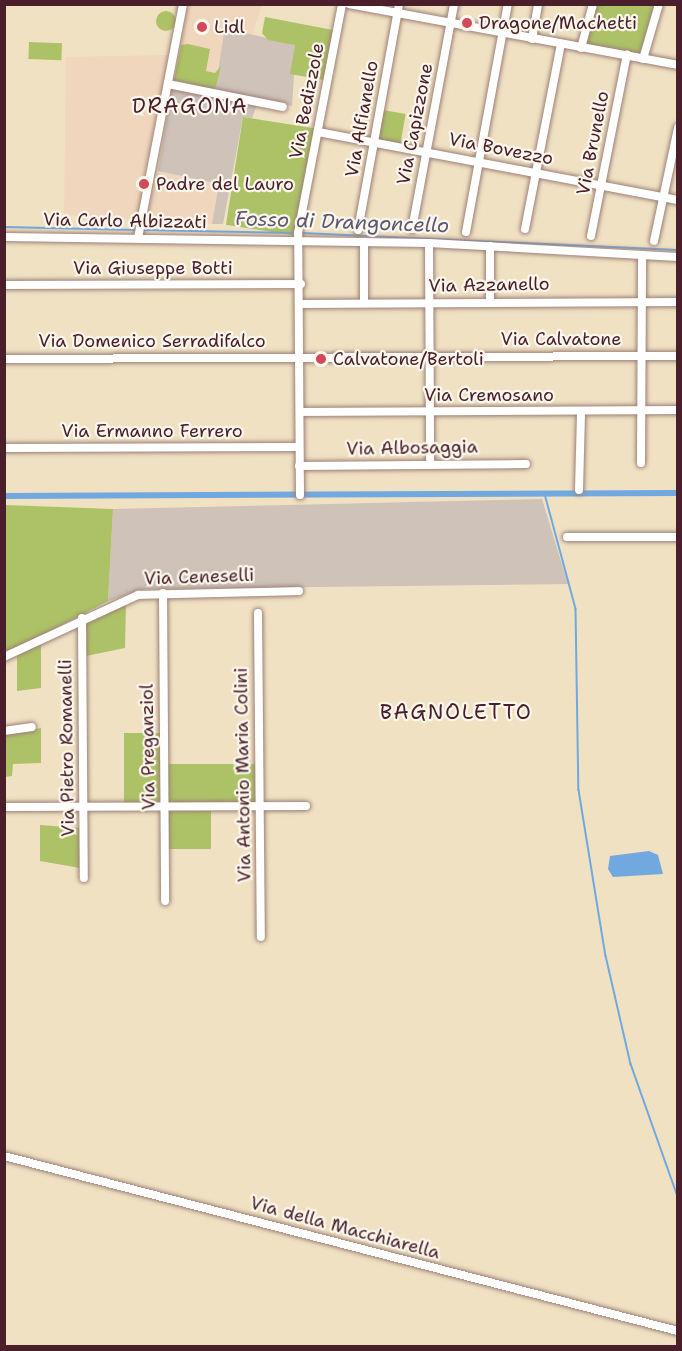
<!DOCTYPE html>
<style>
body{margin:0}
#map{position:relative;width:682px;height:1351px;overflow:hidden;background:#f0e1c3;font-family:"Shantell Sans",sans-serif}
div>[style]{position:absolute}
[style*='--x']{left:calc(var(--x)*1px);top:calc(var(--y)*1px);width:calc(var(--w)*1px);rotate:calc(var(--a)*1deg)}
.built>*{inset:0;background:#f0d6bc}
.industrial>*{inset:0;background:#cec2b9}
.green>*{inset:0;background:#adc266;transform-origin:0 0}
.round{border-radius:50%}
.water>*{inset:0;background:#71a8df}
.stream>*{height:1.5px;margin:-0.75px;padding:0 0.75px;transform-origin:0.75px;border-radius:0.75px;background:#71a8df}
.canal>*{height:6px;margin:-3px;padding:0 3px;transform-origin:3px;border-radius:3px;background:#71a8df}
.roads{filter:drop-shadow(0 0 2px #9d8077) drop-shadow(0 0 2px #9d8077)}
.minor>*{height:8px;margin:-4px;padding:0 4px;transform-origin:4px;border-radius:4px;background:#fff}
.dots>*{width:16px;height:16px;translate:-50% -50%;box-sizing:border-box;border:3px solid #fbf7ec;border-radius:50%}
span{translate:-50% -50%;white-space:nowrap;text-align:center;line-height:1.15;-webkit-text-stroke:4.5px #fbf7ec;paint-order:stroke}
.poi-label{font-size:18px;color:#4a1f2b}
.left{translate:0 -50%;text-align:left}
.street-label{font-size:18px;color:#4a1f2b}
.water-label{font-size:20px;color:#5a5673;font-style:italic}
.quarter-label{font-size:21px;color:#4a1f2b;letter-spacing:1.5px}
.frame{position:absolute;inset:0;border:6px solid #4a1f2b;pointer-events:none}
</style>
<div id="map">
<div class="built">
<i style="clip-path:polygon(188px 5px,262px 5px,252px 34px,229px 30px,216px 73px,206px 71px,181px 45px)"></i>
<i style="clip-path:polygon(168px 55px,136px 220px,64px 215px,66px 57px)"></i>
<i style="clip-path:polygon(158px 171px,220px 184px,212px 224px,146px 220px)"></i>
</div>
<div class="industrial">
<i style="clip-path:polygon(229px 29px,296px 45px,292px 106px,215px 90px,224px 33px)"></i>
<i style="clip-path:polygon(172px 88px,257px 105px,252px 118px,243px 117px,223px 224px,212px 224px,219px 184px,158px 171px)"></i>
<i style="clip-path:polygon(542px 499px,568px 584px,144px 589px,108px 601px,113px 509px)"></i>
</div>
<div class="green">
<i style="clip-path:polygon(597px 5px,655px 5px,640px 54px,586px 44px)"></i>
<i class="round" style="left:156px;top:11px;width:20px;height:20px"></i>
<i style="clip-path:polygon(265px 17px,333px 30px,324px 80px,290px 74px,295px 45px,268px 40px,262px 33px)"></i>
<i style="left:29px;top:42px;width:33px;height:17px;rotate:2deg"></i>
<i style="clip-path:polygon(188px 44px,210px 49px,206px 71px,215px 73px,221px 66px,215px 90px,174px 80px,181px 45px)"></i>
<i style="left:383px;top:110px;width:23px;height:30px;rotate:10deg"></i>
<i style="left:243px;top:117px;width:72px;height:109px;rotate:9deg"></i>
<i style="clip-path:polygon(5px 505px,113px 509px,108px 601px,5px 654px)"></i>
<i style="clip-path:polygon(126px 604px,125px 648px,86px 656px,86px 621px)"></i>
<i style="clip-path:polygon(41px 642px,41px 688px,17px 691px,17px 656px)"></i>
<i style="clip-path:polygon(41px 728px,41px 763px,13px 764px,12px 776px,5px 777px,5px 735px)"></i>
<i style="left:124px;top:733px;width:37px;height:70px"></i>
<i style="left:167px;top:764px;width:88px;height:40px"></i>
<i style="left:168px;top:811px;width:43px;height:38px"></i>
<i style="clip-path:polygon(40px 825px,80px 828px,80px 868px,40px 861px)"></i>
</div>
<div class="water">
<i style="clip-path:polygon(649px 851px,658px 855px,663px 874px,613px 877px,608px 869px,610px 856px)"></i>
</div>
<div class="stream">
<i style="--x:4;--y:227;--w:132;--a:1.3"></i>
<i style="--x:143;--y:230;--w:152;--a:1.1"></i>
<i style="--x:302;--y:233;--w:376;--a:2.6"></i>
<i style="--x:545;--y:494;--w:119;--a:74.9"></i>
<i style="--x:576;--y:609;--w:181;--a:89.1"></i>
<i style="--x:579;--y:790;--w:168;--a:80.8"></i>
<i style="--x:606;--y:956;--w:111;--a:77"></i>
<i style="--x:631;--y:1064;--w:141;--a:70.5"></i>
</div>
<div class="canal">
<i style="--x:4;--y:496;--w:674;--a:-0.26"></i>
</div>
<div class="roads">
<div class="minor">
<i style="--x:349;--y:4;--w:335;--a:10.5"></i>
<i style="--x:532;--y:39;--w:36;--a:-80"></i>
<i style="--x:581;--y:48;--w:46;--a:-74.7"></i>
<i style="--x:643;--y:59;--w:57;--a:-73.8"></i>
<i style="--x:168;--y:84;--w:117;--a:11.3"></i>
<i style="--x:318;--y:132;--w:366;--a:10.7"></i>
<i style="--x:412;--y:229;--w:229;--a:-79.4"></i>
<i style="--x:525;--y:229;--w:188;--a:-79"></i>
<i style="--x:358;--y:230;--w:230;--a:-79.7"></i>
<i style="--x:466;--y:232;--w:232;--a:-79.6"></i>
<i style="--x:591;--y:236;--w:185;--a:-78.8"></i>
<i style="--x:4;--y:237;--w:425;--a:0.8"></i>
<i style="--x:429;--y:243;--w:249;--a:3.2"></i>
<i style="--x:138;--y:238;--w:238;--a:-79.1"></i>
<i style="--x:654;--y:241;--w:116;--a:-78"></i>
<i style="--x:429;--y:243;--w:222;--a:89.7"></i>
<i style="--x:4;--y:285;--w:297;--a:-0.2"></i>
<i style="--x:490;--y:301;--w:55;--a:-90"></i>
<i style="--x:364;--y:303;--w:61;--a:-90"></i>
<i style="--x:301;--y:304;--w:377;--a:-0.3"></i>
<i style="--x:4;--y:359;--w:674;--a:-0.26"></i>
<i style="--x:300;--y:412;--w:378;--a:-0.3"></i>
<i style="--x:4;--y:448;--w:295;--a:-0.2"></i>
<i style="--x:641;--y:463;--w:208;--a:-89.7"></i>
<i style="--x:299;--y:466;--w:227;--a:-0.5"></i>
<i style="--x:579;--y:490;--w:79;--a:-88.5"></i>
<i style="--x:300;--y:495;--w:262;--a:-90.4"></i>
<i style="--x:298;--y:233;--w:233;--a:-79.1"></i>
<i style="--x:567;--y:537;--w:111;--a:0"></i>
<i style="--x:163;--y:593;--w:308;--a:89.6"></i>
<i style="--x:258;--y:613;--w:324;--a:89.5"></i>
<i style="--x:82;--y:618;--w:260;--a:89.6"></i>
<i style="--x:4;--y:657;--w:148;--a:-24.8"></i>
<i style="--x:138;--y:595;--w:161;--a:-1.4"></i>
<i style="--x:4;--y:731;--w:28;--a:-8"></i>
<i style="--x:4;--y:807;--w:302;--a:-0.2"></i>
<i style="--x:4;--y:1156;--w:696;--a:14.56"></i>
</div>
</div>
<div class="dots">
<i style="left:467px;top:23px;background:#d1495b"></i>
<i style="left:202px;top:27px;background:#d1495b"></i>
<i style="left:144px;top:184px;background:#d1495b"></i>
<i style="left:321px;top:359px;background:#d1495b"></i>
</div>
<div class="poi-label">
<span class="left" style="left:479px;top:23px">Dragone/Machetti</span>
<span class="left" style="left:214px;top:27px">Lidl</span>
<span class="left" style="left:156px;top:184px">Padre del Lauro</span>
<span class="left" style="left:333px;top:359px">Calvatone/Bertoli</span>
</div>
<div class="street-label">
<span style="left:307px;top:101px;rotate:-79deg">Via Bedizzole</span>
<span style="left:362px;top:119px;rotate:-80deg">Via Alfianello</span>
<span style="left:415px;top:124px;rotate:-79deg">Via Capizzone</span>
<span style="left:593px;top:143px;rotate:-79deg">Via Brunello</span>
<span style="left:501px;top:149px;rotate:11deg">Via Bovezzo</span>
<span style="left:125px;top:221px;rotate:1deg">Via Carlo Albizzati</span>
<span style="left:153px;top:268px">Via Giuseppe Botti</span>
<span style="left:489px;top:285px;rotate:-1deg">Via Azzanello</span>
<span style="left:561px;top:339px">Via Calvatone</span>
<span style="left:152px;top:341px">Via Domenico Serradifalco</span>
<span style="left:489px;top:395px">Via Cremosano</span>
<span style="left:152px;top:431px">Via Ermanno Ferrero</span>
<span style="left:412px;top:448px;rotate:-1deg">Via Albosaggia</span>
<span style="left:199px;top:577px;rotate:-2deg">Via Ceneselli</span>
<span style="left:148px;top:747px;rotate:-91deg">Via Preganziol</span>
<span style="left:67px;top:748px;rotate:-91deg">Via Pietro Romanelli</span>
<span style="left:243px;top:775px;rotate:-91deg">Via Antonio Maria Colini</span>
<span style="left:345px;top:1228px;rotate:15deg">Via della Macchiarella</span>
</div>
<div class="water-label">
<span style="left:342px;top:222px;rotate:2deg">Fosso di Drangoncello</span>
</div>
<div class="quarter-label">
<span style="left:190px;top:106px">DRAGONA</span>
<span style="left:456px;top:712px">BAGNOLETTO</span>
</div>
<div class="frame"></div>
</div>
